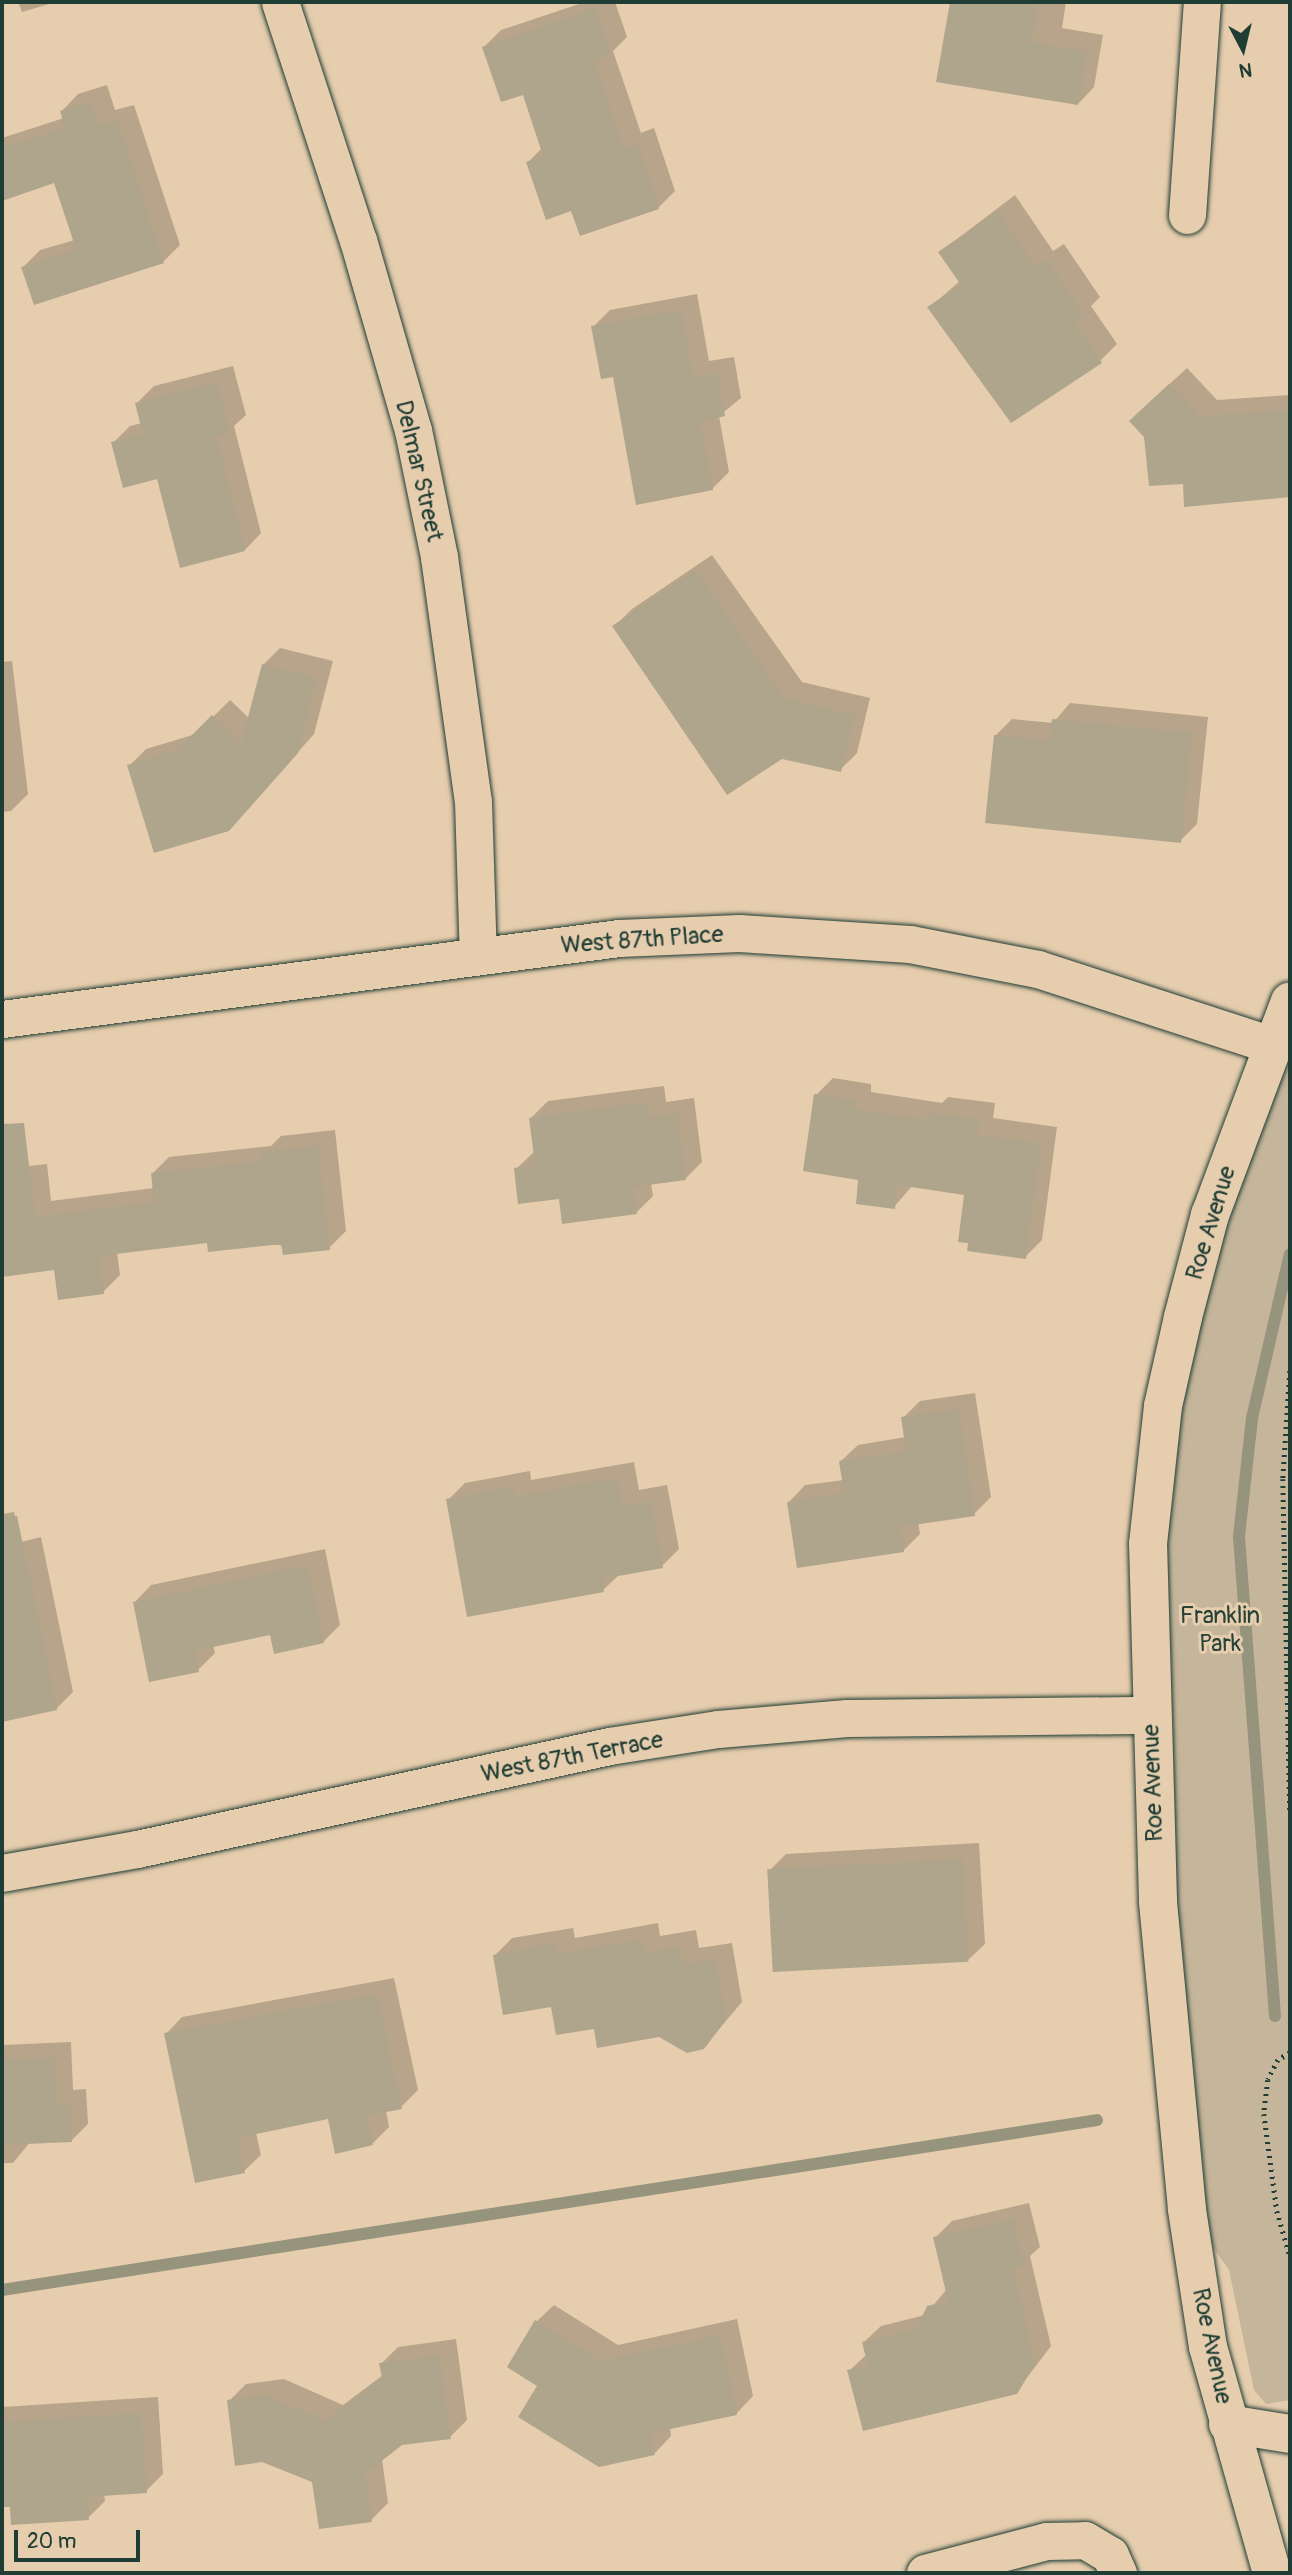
<!DOCTYPE html>
<style>
body{margin:0}
#map{position:relative;width:1292px;height:2575px;overflow:hidden;background:#e6cdae;font-family:Pangolin,sans-serif}
div>[style]{position:absolute}
[style*='--x']{left:calc(var(--x)*1px);top:calc(var(--y)*1px);width:calc(var(--w)*1px);rotate:calc(var(--a)*1deg)}
.green>*{inset:0;background:#c5b59a}
.shadow>*{inset:0;background:#0003}
.stream>*{height:12px;margin:-6px;padding:0 6px;transform-origin:6px;border-radius:6px;background:#97947d}
.building>*{inset:0;background:#afa48c;transform-origin:0 0}
.path>*{height:4.5px;margin-top:-2.25px;transform-origin:0;background:repeating-linear-gradient(90deg,#1f3d34 0 2px,transparent 0 7px)}
.roads{filter:drop-shadow(0 0 2px #1f3d34) drop-shadow(0 0 2px #1f3d34)}
.minor>*{height:37px;margin:-18.5px;padding:0 18.5px;transform-origin:18.5px;border-radius:18.5px;background:#e6cdae}
.tertiary>*{height:38px;margin:-19px;padding:0 19px;transform-origin:19px;border-radius:19px;background:#e6cdae}
.secondary>*{height:38px;margin:-19px;padding:0 19px;transform-origin:19px;border-radius:19px;background:#e6cdae}
span{translate:-50% -50%;white-space:nowrap;text-align:center;line-height:1.15;-webkit-text-stroke:6px #e6cdae;paint-order:stroke}
.street-label{font-size:24px;color:#1f3d34}
.park-label{font-size:24px;color:#274339}
.frame{position:absolute;inset:0;border:4px solid #1f3d34;pointer-events:none}
.north{position:absolute;left:1208px;top:14px;width:70px;height:70px;-webkit-text-stroke:5px #e6cdae;paint-order:stroke;rotate:173deg;font-size:19px;font-weight:700;line-height:28px;text-align:center;color:#1f3d34}
.north::after{content:'';display:block;margin:auto;width:24px;height:32px;background:#1f3d34;clip-path:polygon(50% 0,100% 100%,50% 72%,0 100%)}
.scale{position:absolute;left:14px;top:2530px;width:126px;height:32px;box-sizing:border-box;border:4px solid #1f3d34;border-top:0;padding-left:9px;font-size:21px;line-height:24px;white-space:nowrap;color:#1f3d34;-webkit-text-stroke:5px #e6cdae;paint-order:stroke}
</style>
<div id="map">
<div class="green">
<i style="clip-path:polygon(1290px 1001px,1290px 2400px,1266px 2404px,1254px 2390px,1229px 2270px,1187px 2210px,1158px 1900px,1163px 1406px)"></i>
</div>
<div class="shadow">
<i style="clip-path:polygon(18px 2px,56px 2px,22px 12px)"></i>
<i style="clip-path:polygon(585px 2px,615px 2px,627px 37px,613px 51px,641px 133px,654px 128px,675px 191px,658px 208px,572px 209px,528px 162px,542px 148px,524px 93px,484px 47px,501px 30px)"></i>
<i style="clip-path:polygon(951px 2px,1066px 2px,1062px 28px,1103px 35px,1094px 87px,1078px 104px,938px 81px)"></i>
<i style="clip-path:polygon(107px 85px,115px 110px,134px 105px,180px 245px,163px 262px,23px 267px,40px 250px,75px 240px,55px 181px,2px 199px,2px 138px,64px 118px,62px 111px,78px 94px)"></i>
<i style="clip-path:polygon(1015px 195px,1053px 251px,1064px 244px,1100px 297px,1091px 306px,1117px 344px,1100px 361px,930px 307px,960px 281px,940px 252px)"></i>
<i style="clip-path:polygon(697px 294px,709px 361px,734px 357px,741px 398px,719px 416px,729px 472px,712px 489px,614px 375px,593px 327px,610px 310px)"></i>
<i style="clip-path:polygon(233px 366px,246px 415px,234px 426px,261px 533px,245px 550px,113px 443px,130px 426px,142px 423px,137px 403px,154px 386px)"></i>
<i style="clip-path:polygon(1187px 368px,1217px 400px,1290px 395px,1290px 495px,1186px 505px,1184px 482px,1148px 404px)"></i>
<i style="clip-path:polygon(712px 555px,802px 682px,870px 698px,857px 753px,840px 770px,615px 626px,632px 609px)"></i>
<i style="clip-path:polygon(280px 648px,333px 661px,314px 734px,246px 811px,129px 766px,146px 749px,196px 734px,230px 700px,250px 719px,263px 665px)"></i>
<i style="clip-path:polygon(12px 661px,28px 794px,11px 811px,2px 812px,2px 662px)"></i>
<i style="clip-path:polygon(1070px 703px,1208px 717px,1197px 824px,1180px 841px,995px 736px,1012px 719px,1053px 723px)"></i>
<i style="clip-path:polygon(833px 1078px,871px 1084px,871px 1092px,942px 1103px,948px 1097px,995px 1103px,993px 1118px,1057px 1127px,1042px 1240px,1025px 1257px,966px 1194px,912px 1186px,894px 1207px,860px 1178px,816px 1095px)"></i>
<i style="clip-path:polygon(664px 1086px,666px 1102px,694px 1098px,702px 1162px,685px 1179px,651px 1183px,653px 1196px,636px 1213px,561px 1197px,516px 1169px,535px 1151px,531px 1118px,548px 1101px)"></i>
<i style="clip-path:polygon(335px 1130px,346px 1231px,329px 1248px,208px 1241px,117px 1252px,120px 1275px,103px 1292px,56px 1268px,2px 1275px,2px 1169px,47px 1164px,51px 1201px,154px 1188px,152px 1174px,169px 1157px,271px 1146px,281px 1136px)"></i>
<i style="clip-path:polygon(975px 1393px,991px 1497px,974px 1514px,918px 1522px,920px 1534px,903px 1551px,789px 1502px,805px 1485px,844px 1480px,841px 1461px,858px 1445px,906px 1437px,903px 1418px,920px 1401px)"></i>
<i style="clip-path:polygon(634px 1462px,639px 1490px,667px 1485px,679px 1549px,662px 1566px,620px 1574px,603px 1590px,448px 1500px,465px 1483px,530px 1471px,531px 1480px)"></i>
<i style="clip-path:polygon(14px 1512px,21px 1542px,41px 1537px,73px 1692px,56px 1709px,2px 1720px,2px 1514px)"></i>
<i style="clip-path:polygon(325px 1549px,340px 1625px,323px 1642px,271px 1633px,213px 1645px,215px 1653px,198px 1670px,135px 1602px,151px 1585px)"></i>
<i style="clip-path:polygon(979px 1843px,985px 1944px,968px 1960px,769px 1871px,786px 1854px)"></i>
<i style="clip-path:polygon(658px 1923px,660px 1936px,696px 1930px,699px 1948px,732px 1943px,742px 2002px,703px 2048px,660px 2035px,595px 2027px,553px 2005px,495px 1955px,512px 1938px,573px 1928px,575px 1938px)"></i>
<i style="clip-path:polygon(394px 1978px,418px 2090px,401px 2107px,386px 2110px,389px 2127px,372px 2144px,329px 2117px,256px 2133px,261px 2155px,244px 2171px,166px 2034px,182px 2017px)"></i>
<i style="clip-path:polygon(71px 2042px,73px 2090px,86px 2089px,88px 2124px,71px 2141px,30px 2142px,13px 2163px,2px 2163px,2px 2045px)"></i>
<i style="clip-path:polygon(1029px 2203px,1040px 2247px,1030px 2256px,1051px 2346px,1016px 2392px,849px 2371px,867px 2354px,864px 2342px,881px 2326px,925px 2315px,947px 2289px,935px 2238px,952px 2221px)"></i>
<i style="clip-path:polygon(554px 2305px,618px 2345px,737px 2319px,753px 2396px,737px 2413px,670px 2427px,671px 2436px,655px 2453px,539px 2385px,537px 2321px)"></i>
<i style="clip-path:polygon(456px 2339px,467px 2420px,450px 2437px,401px 2444px,382px 2459px,388px 2503px,371px 2520px,314px 2481px,229px 2401px,246px 2384px,284px 2379px,343px 2405px,383px 2375px,381px 2364px,398px 2347px)"></i>
<i style="clip-path:polygon(158px 2397px,163px 2474px,146px 2491px,104px 2494px,105px 2501px,88px 2518px,2px 2506px,2px 2407px)"></i>
</div>
<div class="stream">
<i style="--x:1275;--y:2016;--w:481;--a:-94.3"></i>
<i style="--x:1239;--y:1536;--w:119;--a:-83.7"></i>
<i style="--x:1252;--y:1418;--w:168;--a:-77"></i>
<i style="--x:2;--y:2290;--w:1108;--a:-8.82"></i>
</div>
<div class="building">
<i style="clip-path:polygon(950px 2px,1038px 2px,1032px 42px,1087px 51px,1078px 105px,936px 82px)"></i>
<i style="clip-path:polygon(595px 8px,611px 55px,594px 61px,624px 149px,638px 144px,659px 209px,580px 236px,571px 211px,546px 220px,526px 162px,543px 156px,523px 95px,501px 102px,482px 47px)"></i>
<i style="clip-path:polygon(90px 101px,98px 126px,117px 120px,164px 263px,34px 305px,21px 267px,76px 249px,54px 183px,2px 201px,2px 148px,65px 128px,60px 111px)"></i>
<i style="clip-path:polygon(998px 211px,1036px 267px,1047px 259px,1084px 315px,1074px 322px,1102px 363px,1011px 423px,927px 307px,961px 285px,938px 252px)"></i>
<i style="clip-path:polygon(681px 310px,693px 377px,717px 373px,725px 416px,700px 422px,713px 490px,636px 505px,613px 377px,601px 379px,591px 326px)"></i>
<i style="clip-path:polygon(216px 382px,230px 433px,216px 436px,245px 551px,180px 568px,157px 479px,123px 488px,111px 442px,143px 434px,135px 403px)"></i>
<i style="clip-path:polygon(1169px 384px,1200px 416px,1290px 410px,1290px 497px,1184px 507px,1183px 484px,1149px 486px,1144px 437px,1129px 421px)"></i>
<i style="clip-path:polygon(695px 570px,785px 698px,854px 715px,841px 772px,782px 759px,727px 795px,612px 626px)"></i>
<i style="clip-path:polygon(262px 664px,317px 678px,298px 753px,229px 831px,154px 853px,127px 765px,177px 750px,212px 715px,241px 744px)"></i>
<i style="clip-path:polygon(1052px 719px,1192px 733px,1181px 843px,985px 823px,994px 735px,1050px 741px)"></i>
<i style="clip-path:polygon(814px 1094px,855px 1100px,854px 1109px,929px 1120px,929px 1113px,979px 1119px,977px 1135px,1041px 1143px,1026px 1259px,967px 1251px,968px 1243px,958px 1242px,964px 1195px,898px 1185px,895px 1209px,856px 1204px,858px 1180px,803px 1171px)"></i>
<i style="clip-path:polygon(648px 1102px,650px 1118px,677px 1114px,686px 1180px,633px 1187px,637px 1214px,562px 1224px,559px 1199px,518px 1204px,514px 1168px,535px 1165px,529px 1118px)"></i>
<i style="clip-path:polygon(24px 1123px,35px 1217px,154px 1202px,151px 1173px,263px 1161px,262px 1152px,318px 1146px,330px 1250px,283px 1255px,281px 1244px,208px 1252px,207px 1243px,99px 1256px,104px 1294px,58px 1300px,54px 1270px,2px 1277px,2px 1124px)"></i>
<i style="clip-path:polygon(959px 1409px,975px 1516px,900px 1527px,904px 1552px,797px 1568px,787px 1502px,844px 1493px,839px 1461px,906px 1451px,901px 1417px)"></i>
<i style="clip-path:polygon(618px 1478px,623px 1506px,651px 1501px,663px 1568px,602px 1579px,604px 1592px,467px 1617px,446px 1499px,513px 1487px,515px 1496px)"></i>
<i style="clip-path:polygon(17px 1516px,57px 1710px,2px 1722px,2px 1517px)"></i>
<i style="clip-path:polygon(308px 1565px,324px 1643px,274px 1654px,270px 1635px,194px 1651px,199px 1672px,149px 1682px,133px 1602px)"></i>
<i style="left:963px;top:1859px;width:103px;height:196px;rotate:87deg"></i>
<i style="clip-path:polygon(642px 1939px,644px 1952px,679px 1946px,683px 1964px,715px 1959px,726px 2020px,704px 2049px,687px 2053px,659px 2037px,597px 2048px,594px 2029px,556px 2035px,551px 2007px,503px 2015px,493px 1955px,556px 1943px,558px 1954px)"></i>
<i style="clip-path:polygon(377px 1994px,402px 2109px,366px 2116px,373px 2145px,335px 2154px,328px 2119px,237px 2138px,245px 2173px,195px 2183px,164px 2033px)"></i>
<i style="clip-path:polygon(55px 2058px,57px 2106px,70px 2105px,72px 2142px,2px 2145px,2px 2061px)"></i>
<i style="clip-path:polygon(1013px 2219px,1024px 2265px,1013px 2268px,1035px 2364px,1017px 2394px,863px 2431px,847px 2370px,868px 2366px,862px 2342px,916px 2329px,927px 2306px,948px 2301px,933px 2237px)"></i>
<i style="clip-path:polygon(535px 2320px,601px 2361px,720px 2335px,737px 2415px,651px 2433px,655px 2455px,599px 2467px,518px 2417px,537px 2386px,507px 2367px)"></i>
<i style="clip-path:polygon(439px 2355px,451px 2439px,402px 2445px,365px 2474px,372px 2522px,319px 2529px,312px 2482px,262px 2462px,235px 2466px,227px 2400px,267px 2395px,325px 2421px,382px 2378px,379px 2363px)"></i>
<i style="clip-path:polygon(141px 2413px,147px 2493px,87px 2497px,89px 2520px,11px 2525px,10px 2507px,2px 2507px,2px 2422px)"></i>
</div>
<div class="path">
<i style="--x:1290;--y:1371;--w:108;--a:93.7"></i>
<i style="--x:1283;--y:1479;--w:331;--a:88.8"></i>
<i style="--x:1290;--y:2053;--w:14;--a:150"></i>
<i style="--x:1278;--y:2060;--w:22;--a:117"></i>
<i style="--x:1268;--y:2080;--w:34;--a:97"></i>
<i style="--x:1264;--y:2114;--w:98;--a:82.4"></i>
<i style="--x:1277;--y:2211;--w:47;--a:73.9"></i>
</div>
<div class="roads">
<div class="minor">
<i style="--x:280;--y:2;--w:250;--a:71.9"></i>
<i style="--x:358;--y:240;--w:198;--a:73.9"></i>
<i style="--x:413;--y:430;--w:130;--a:78.4"></i>
<i style="--x:439;--y:557;--w:246;--a:82.1"></i>
<i style="--x:473;--y:801;--w:155;--a:88.2"></i>
<i style="--x:1187;--y:215;--w:214;--a:-86"></i>
<i style="--x:2;--y:1019;--w:622;--a:-7.48"></i>
<i style="--x:619;--y:938;--w:120;--a:-2.4"></i>
<i style="--x:739;--y:933;--w:171;--a:3.7"></i>
<i style="--x:910;--y:944;--w:130;--a:11.1"></i>
<i style="--x:1038;--y:969;--w:246;--a:18"></i>
<i style="--x:2;--y:1873;--w:137;--a:-10.1"></i>
<i style="--x:137;--y:1849;--w:483;--a:-12.3"></i>
<i style="--x:609;--y:1746;--w:110;--a:-8.9"></i>
<i style="--x:718;--y:1729;--w:129;--a:-4.9"></i>
<i style="--x:847;--y:1718;--w:304;--a:-0.6"></i>
<i style="--x:925;--y:2573;--w:125;--a:-14.8"></i>
<i style="--x:1046;--y:2541;--w:39;--a:-1"></i>
<i style="--x:1085;--y:2540;--w:29;--a:31"></i>
<i style="--x:1110;--y:2555;--w:20;--a:66"></i>
</div>
<div class="tertiary">
<i style="--x:1228;--y:2424;--w:63;--a:9.2"></i>
</div>
<div class="secondary">
<i style="--x:1272;--y:2573;--w:235;--a:-105.8"></i>
<i style="--x:1208;--y:2347;--w:140;--a:-98.7"></i>
<i style="--x:1187;--y:2209;--w:310;--a:-95.4"></i>
<i style="--x:1158;--y:1900;--w:356;--a:-91.6"></i>
<i style="--x:1148;--y:1544;--w:139;--a:-83.8"></i>
<i style="--x:1163;--y:1406;--w:91;--a:-77.3"></i>
<i style="--x:1183;--y:1317;--w:106;--a:-75.2"></i>
<i style="--x:1210;--y:1215;--w:228;--a:-69.5"></i>
</div>
</div>
<div class="street-label">
<span style="left:419px;top:471px;rotate:77deg">Delmar Street</span>
<span style="left:642px;top:940px;rotate:-4deg">West 87th Place</span>
<span style="left:1211px;top:1223px;rotate:-73deg">Roe Avenue</span>
<span style="left:572px;top:1757px;rotate:-11deg">West 87th Terrace</span>
<span style="left:1153px;top:1783px;rotate:-92deg">Roe Avenue</span>
<span style="left:1212px;top:2346px;rotate:78deg">Roe Avenue</span>
</div>
<div class="park-label">
<span style="left:1220px;top:1630px">Franklin<br>Park</span>
</div>
<div class="frame"></div>
<div class="north">N</div>
<div class="scale">20 m</div>
</div>
